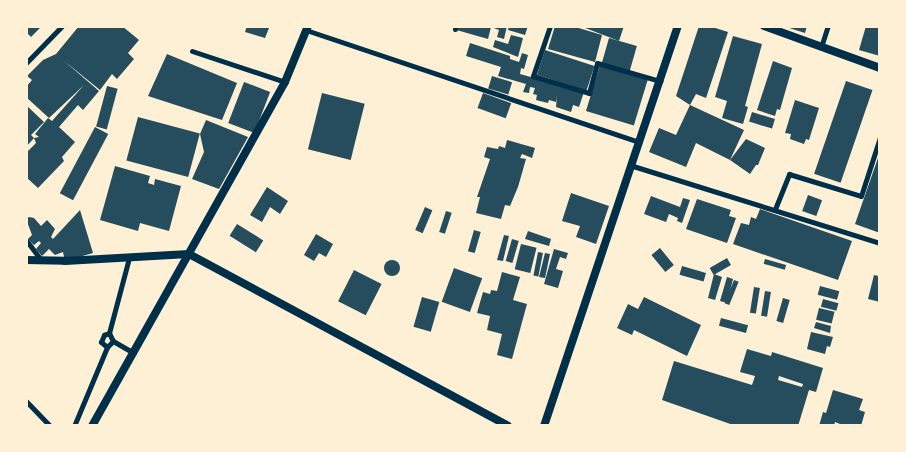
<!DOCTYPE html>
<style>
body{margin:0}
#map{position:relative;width:906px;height:452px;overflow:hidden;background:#fdf0d5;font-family:"Libre Baskerville",serif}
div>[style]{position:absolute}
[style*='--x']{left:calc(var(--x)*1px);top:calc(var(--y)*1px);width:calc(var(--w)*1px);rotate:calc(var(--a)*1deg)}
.building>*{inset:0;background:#264d5e;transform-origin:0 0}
.round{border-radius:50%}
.minor>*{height:5px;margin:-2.5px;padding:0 2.5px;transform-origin:2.5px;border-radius:2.5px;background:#003049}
.tertiary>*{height:8px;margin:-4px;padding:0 4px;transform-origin:4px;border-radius:4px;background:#003049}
span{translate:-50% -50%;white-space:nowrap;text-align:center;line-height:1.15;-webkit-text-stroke:4px #fdf0d5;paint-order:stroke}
.frame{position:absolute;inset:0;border:28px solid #fdf0d5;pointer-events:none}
</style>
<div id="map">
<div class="building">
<i style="clip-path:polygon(26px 26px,42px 26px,31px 37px,26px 32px)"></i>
<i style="clip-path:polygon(79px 26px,122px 26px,139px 40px,128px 53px,134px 59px,117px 79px,112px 74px,100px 90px,63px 60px,99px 91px,83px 110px,78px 105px,59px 127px,75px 142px,62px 157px,64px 161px,38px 188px,26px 177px,26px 153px,36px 143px,34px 138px,39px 137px,35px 134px,48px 118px,52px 121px,84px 85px,49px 118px,26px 97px,26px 87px,32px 80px,27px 76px,43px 60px,56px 54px)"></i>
<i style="clip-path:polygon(247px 26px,269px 28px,265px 38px,245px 32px)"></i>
<i style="clip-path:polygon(454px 26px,507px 26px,504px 39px,497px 37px,499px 30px,491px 27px,488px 39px,453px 29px)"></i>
<i style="clip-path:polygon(509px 26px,528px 26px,525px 35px,508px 30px)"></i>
<i style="clip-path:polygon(555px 26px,572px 26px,602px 35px,595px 62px,548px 49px)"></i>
<i style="clip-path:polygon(580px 26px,624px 26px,619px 41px)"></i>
<i style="clip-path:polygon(699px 26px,709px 26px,728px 32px,706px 98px,696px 94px,690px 105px,676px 96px)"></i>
<i style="clip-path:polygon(783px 26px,807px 26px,805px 33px)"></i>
<i style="clip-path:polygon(866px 26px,880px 26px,880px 56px,859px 50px)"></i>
<i style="clip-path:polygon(511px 35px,523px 38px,518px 57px,493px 47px,495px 40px,508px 44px)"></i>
<i style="clip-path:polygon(733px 36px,762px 44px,745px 106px,748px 107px,743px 124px,722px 118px,727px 101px,715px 97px)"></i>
<i style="left:609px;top:38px;width:29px;height:26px;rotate:16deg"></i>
<i style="clip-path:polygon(470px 43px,510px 56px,510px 59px,519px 62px,522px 53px,528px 55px,524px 69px,521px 68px,520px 74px,584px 92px,579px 107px,573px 105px,571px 112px,556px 107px,557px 96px,556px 102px,549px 100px,548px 103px,536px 100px,537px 95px,533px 94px,535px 88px,530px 87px,529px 93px,523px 92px,526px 84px,498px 76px,501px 67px,466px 56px)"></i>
<i style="left:545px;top:50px;width:52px;height:26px;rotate:18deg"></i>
<i style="clip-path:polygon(167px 54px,237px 83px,222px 120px,148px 96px)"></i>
<i style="clip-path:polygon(773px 61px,792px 68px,780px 110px,777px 109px,775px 116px,757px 110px)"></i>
<i style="left:600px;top:65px;width:50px;height:48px;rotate:17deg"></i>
<i style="left:492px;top:76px;width:21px;height:13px;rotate:17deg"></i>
<i style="left:846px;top:81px;width:28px;height:98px;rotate:19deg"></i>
<i style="left:244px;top:82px;width:28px;height:44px;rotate:21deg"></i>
<i style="left:107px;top:86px;width:11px;height:42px;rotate:15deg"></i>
<i style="left:322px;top:93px;width:44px;height:58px;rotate:14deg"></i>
<i style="left:483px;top:93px;width:30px;height:16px;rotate:20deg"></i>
<i style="clip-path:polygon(795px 100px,819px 108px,809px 140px,806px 139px,804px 144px,790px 139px,791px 134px,785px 133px)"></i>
<i style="clip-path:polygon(26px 105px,44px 122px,31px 135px,34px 138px,26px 147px)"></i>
<i style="clip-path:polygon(690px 105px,744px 130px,730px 160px,696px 143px,686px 167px,649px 152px,659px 128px,676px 135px)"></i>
<i style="left:752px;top:112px;width:24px;height:10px;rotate:17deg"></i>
<i style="left:138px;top:117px;width:64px;height:45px;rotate:15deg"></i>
<i style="clip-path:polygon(206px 120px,248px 137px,219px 189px,192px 179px,204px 152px,200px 134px)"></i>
<i style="left:95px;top:127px;width:15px;height:75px;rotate:28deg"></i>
<i style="clip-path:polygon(746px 139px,765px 148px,758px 165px,756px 165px,750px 174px,730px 160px)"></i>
<i style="clip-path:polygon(507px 140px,535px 148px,532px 158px,522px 154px,520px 158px,526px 159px,518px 187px,510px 206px,505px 205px,501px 219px,476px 213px,480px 197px,477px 197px,490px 159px,484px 157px,487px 147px,498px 149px,499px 146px,505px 148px)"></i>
<i style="clip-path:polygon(879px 155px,880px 155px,880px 233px,855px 224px)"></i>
<i style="clip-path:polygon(115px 166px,150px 176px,148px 183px,154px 185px,155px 179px,181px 186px,169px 231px,140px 223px,138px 231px,100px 220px)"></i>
<i style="clip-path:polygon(267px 187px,288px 201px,280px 214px,270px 207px,262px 222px,250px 215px)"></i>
<i style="clip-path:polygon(571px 193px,609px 206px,596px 244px,576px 237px,580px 226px,562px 221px)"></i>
<i style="left:808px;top:195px;width:15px;height:17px;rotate:20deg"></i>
<i style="clip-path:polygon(651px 196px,680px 207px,683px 198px,690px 200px,682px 223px,677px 221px,678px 218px,669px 214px,666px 222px,644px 214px)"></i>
<i style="clip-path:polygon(697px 199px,731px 210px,729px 216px,736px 218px,727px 243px,686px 229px)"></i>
<i style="left:425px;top:207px;width:8px;height:25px;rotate:23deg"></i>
<i style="clip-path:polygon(760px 209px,852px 241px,838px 280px,733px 244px,741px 223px,749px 225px,751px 217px,756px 219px)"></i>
<i style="clip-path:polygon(80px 210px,93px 253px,65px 261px,63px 252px,55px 255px,49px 249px,42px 256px,36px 249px,41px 243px,39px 241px,34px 245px,28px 239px,32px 235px,26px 219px,29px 217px,34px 218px,41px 226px,47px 220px,55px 229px,51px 237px,53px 239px)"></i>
<i style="left:446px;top:211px;width:6px;height:22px;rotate:18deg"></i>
<i style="left:237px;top:224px;width:31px;height:14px;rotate:32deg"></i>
<i style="left:474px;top:230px;width:7px;height:22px;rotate:16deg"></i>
<i style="clip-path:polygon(528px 231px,551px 239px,549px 246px,525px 239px)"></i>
<i style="clip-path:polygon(316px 234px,333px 244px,326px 257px,319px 253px,314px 261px,304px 255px)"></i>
<i style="clip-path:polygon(504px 235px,509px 236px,503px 261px,497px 260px)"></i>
<i style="left:512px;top:239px;width:7px;height:23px;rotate:16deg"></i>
<i style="left:521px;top:244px;width:16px;height:26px;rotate:14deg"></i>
<i style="left:660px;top:248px;width:22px;height:11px;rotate:51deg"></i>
<i style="clip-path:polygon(554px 249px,568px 253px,566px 259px,560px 257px,556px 269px,563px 271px,558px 288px,544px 284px)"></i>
<i style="left:538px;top:252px;width:5px;height:24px;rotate:11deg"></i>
<i style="clip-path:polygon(545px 253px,550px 254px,545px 278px,539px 277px)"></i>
<i style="left:727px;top:258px;width:8px;height:20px;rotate:60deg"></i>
<i style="left:765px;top:259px;width:22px;height:5px;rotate:16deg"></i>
<i class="round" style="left:384px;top:260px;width:16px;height:16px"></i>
<i style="left:682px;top:266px;width:25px;height:9px;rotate:16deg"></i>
<i style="left:454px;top:268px;width:30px;height:36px;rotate:20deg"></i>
<i style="left:354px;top:270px;width:31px;height:35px;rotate:27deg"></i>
<i style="clip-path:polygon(880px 271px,880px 302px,868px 299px,874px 275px,878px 276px)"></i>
<i style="clip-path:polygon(502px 272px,520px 277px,513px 300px,527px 304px,512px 359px,497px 355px,502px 334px,487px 330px,490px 316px,477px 313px,483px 292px,490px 294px,491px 290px,497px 291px)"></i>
<i style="clip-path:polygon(714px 274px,722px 277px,715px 300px,708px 298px)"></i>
<i style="clip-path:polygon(727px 277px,733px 279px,727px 303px,720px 301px)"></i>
<i style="left:734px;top:280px;width:5px;height:25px;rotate:22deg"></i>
<i style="left:820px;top:286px;width:20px;height:9px;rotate:15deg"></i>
<i style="left:754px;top:287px;width:6px;height:26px;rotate:9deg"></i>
<i style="left:765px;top:291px;width:6px;height:25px;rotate:9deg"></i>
<i style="left:422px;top:297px;width:18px;height:31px;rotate:16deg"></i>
<i style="clip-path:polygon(644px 297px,701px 325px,687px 356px,634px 330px,632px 335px,617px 328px,628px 304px,638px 309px)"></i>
<i style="left:783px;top:298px;width:7px;height:24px;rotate:16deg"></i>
<i style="left:823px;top:299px;width:16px;height:8px;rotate:15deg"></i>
<i style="left:819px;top:308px;width:16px;height:12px;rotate:14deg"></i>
<i style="left:721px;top:318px;width:28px;height:8px;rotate:15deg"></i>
<i style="clip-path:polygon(816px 322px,831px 326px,830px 333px,814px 328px)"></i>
<i style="clip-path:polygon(811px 332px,833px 337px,830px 347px,827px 346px,825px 354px,807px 349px)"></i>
<i style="clip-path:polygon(evenodd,747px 349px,771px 356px,772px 352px,823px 368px,816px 392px,809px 390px,798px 426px,736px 426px,662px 400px,674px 361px,752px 385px,755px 376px,740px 372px,747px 349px,779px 376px,803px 384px,802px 387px,778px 380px,779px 376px)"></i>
<i style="clip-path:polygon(833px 390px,863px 399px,859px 410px,865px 412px,861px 426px,839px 426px,840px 424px,835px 422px,834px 426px,819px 426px,823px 412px,826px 413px)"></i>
</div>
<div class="minor">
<i style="--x:550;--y:26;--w:53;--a:108.8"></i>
<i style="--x:533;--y:76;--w:59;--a:16.9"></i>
<i style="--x:589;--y:93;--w:31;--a:-75"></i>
<i style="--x:597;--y:63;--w:66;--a:15.9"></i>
<i style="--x:455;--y:29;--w:3;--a:-72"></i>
<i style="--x:306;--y:30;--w:351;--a:18.6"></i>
<i style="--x:821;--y:47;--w:22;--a:-72"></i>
<i style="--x:192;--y:51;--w:98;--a:18.4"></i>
<i style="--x:26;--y:63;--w:52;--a:-45.8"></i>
<i style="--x:633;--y:166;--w:259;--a:17.3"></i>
<i style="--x:775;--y:209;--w:38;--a:-68"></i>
<i style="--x:789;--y:174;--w:75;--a:17"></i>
<i style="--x:861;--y:196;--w:62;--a:-72.1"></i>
<i style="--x:26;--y:240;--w:25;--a:53"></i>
<i style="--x:109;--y:333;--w:9;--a:63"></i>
<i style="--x:113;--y:341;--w:8;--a:135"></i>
<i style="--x:107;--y:347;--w:8;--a:-140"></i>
<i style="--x:101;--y:342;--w:8;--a:-67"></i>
<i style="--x:104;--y:335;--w:5;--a:-22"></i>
<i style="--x:109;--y:333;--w:78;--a:-75.1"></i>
<i style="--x:113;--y:341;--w:24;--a:30"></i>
<i style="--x:26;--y:401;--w:35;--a:46"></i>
<i style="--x:74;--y:426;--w:86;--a:-67.3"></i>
</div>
<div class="tertiary">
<i style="--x:764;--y:26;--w:123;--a:19.9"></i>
<i style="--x:26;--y:260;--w:39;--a:1"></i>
<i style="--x:65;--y:261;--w:124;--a:-3.2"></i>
<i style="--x:189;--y:254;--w:362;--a:28.3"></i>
<i style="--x:92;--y:426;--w:394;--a:-60.7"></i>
<i style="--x:285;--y:82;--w:61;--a:-67.7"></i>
<i style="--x:544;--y:426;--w:422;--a:-71.5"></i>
</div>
<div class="frame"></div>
</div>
